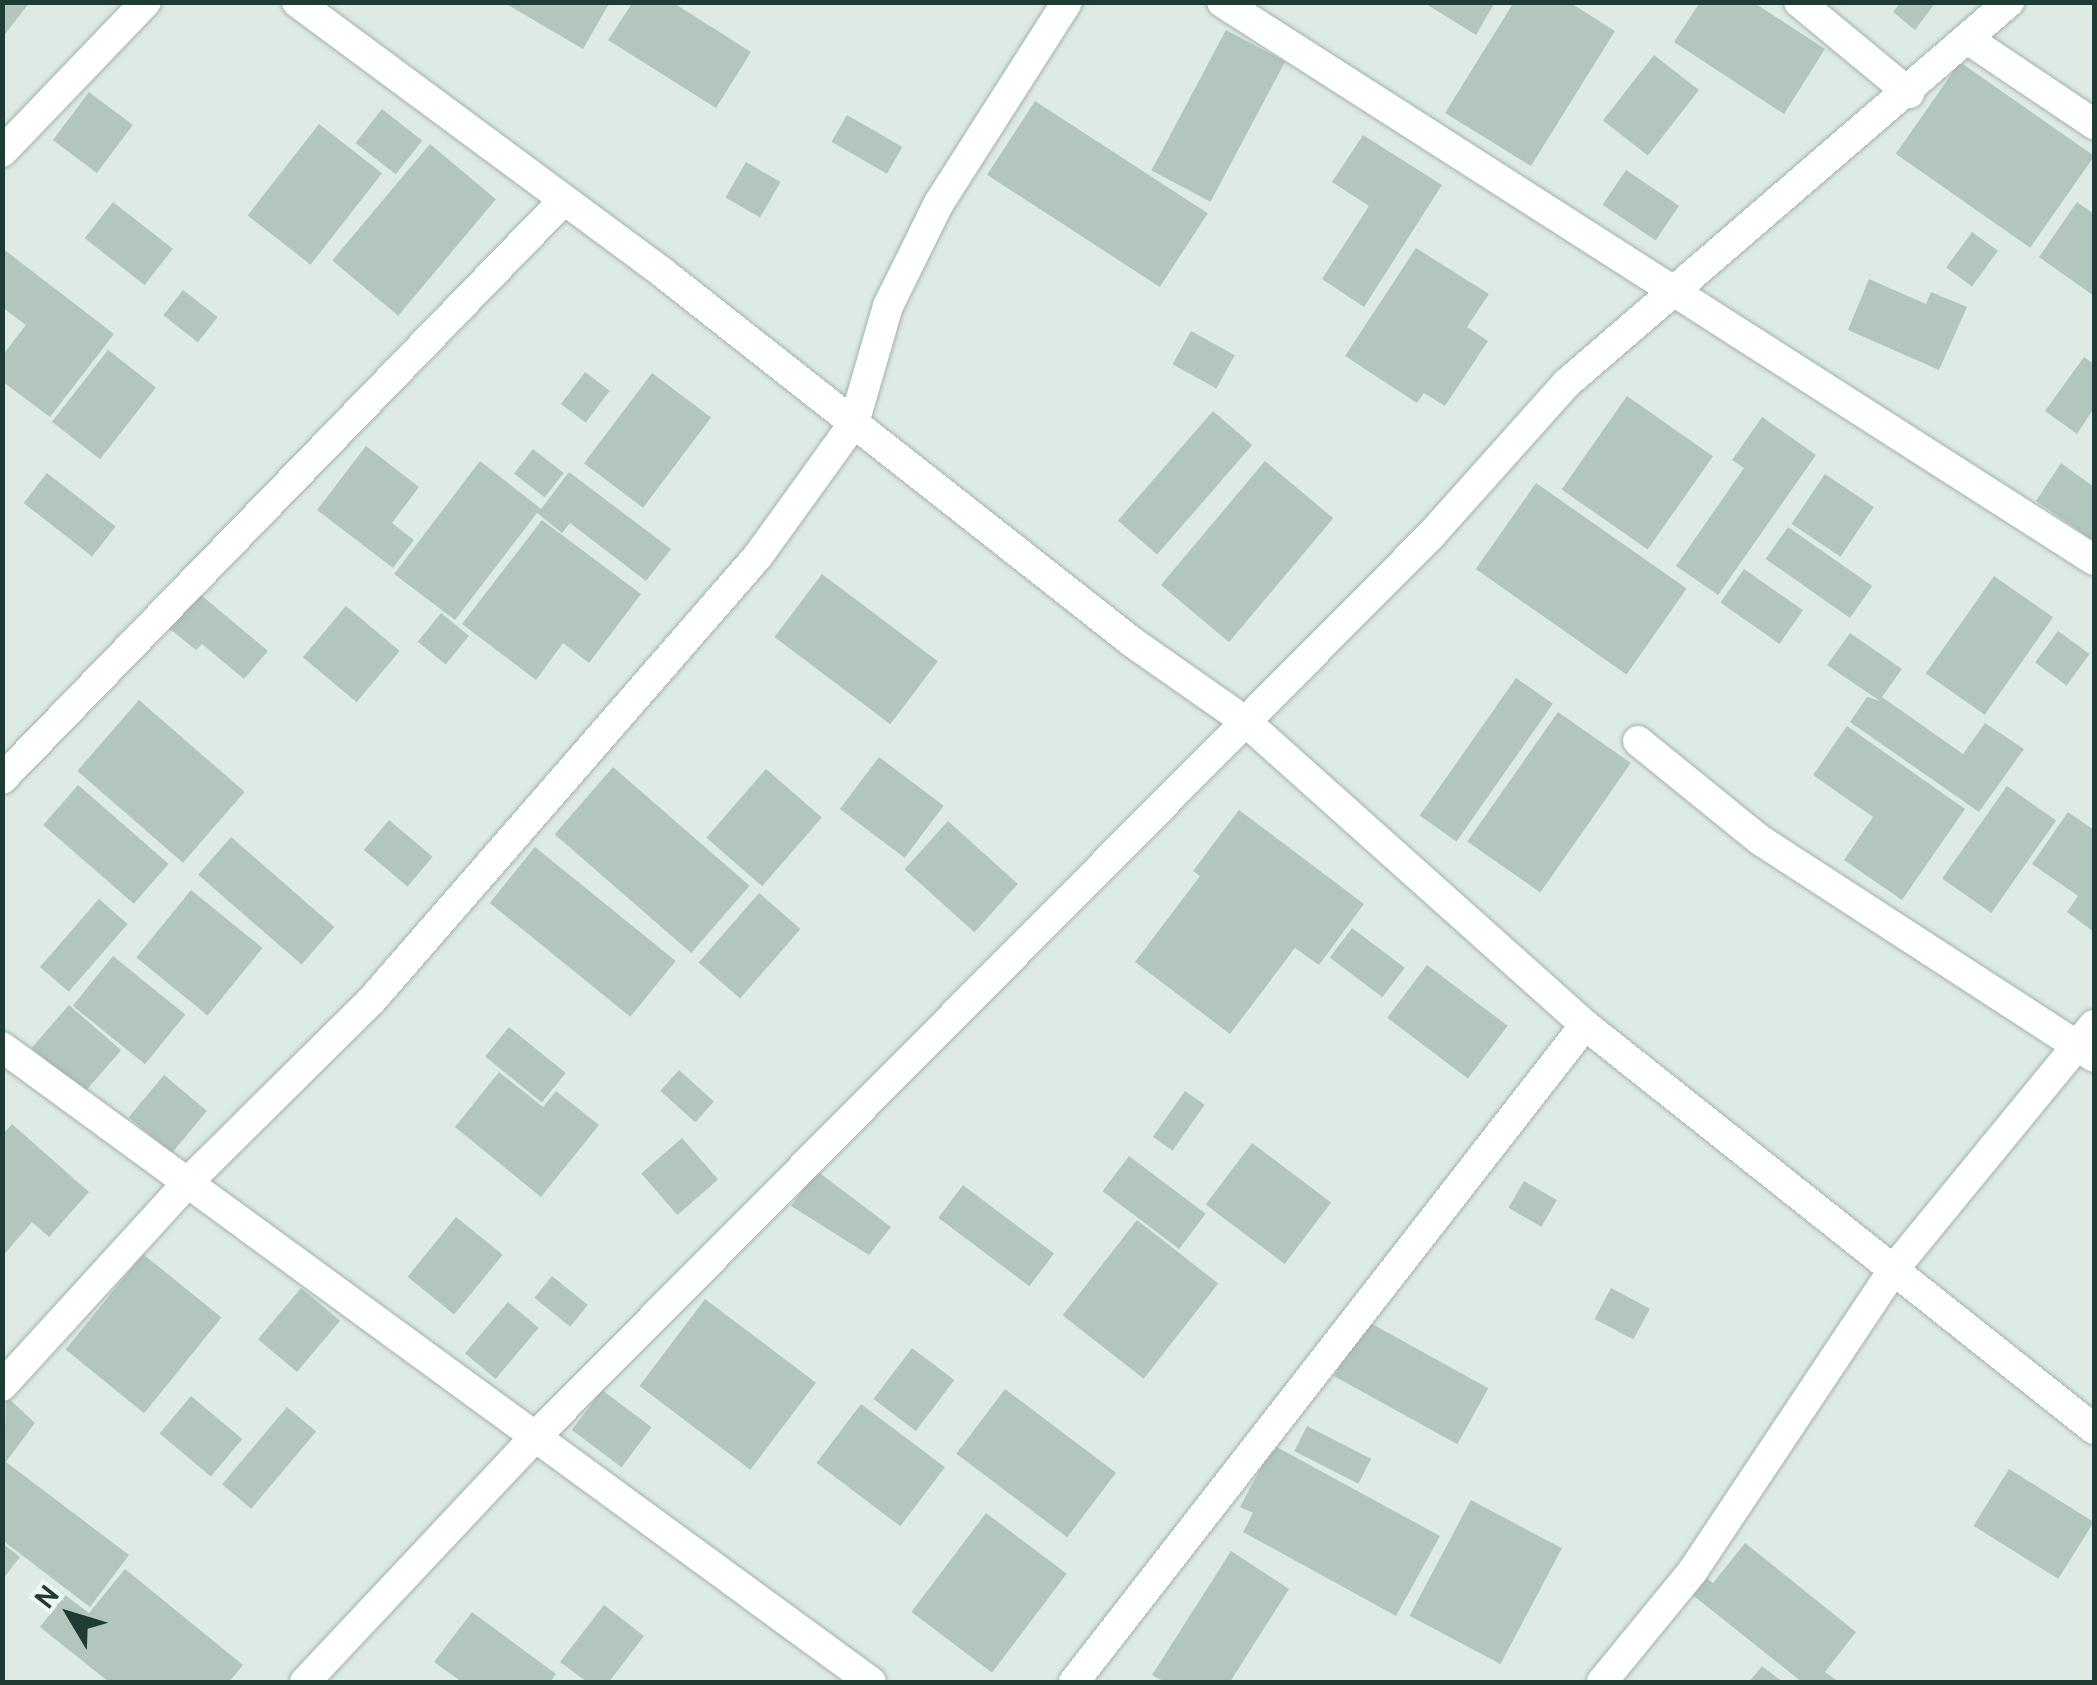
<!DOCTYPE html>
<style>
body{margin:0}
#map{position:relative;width:2097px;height:1685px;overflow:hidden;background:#deebe5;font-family:Cabin,sans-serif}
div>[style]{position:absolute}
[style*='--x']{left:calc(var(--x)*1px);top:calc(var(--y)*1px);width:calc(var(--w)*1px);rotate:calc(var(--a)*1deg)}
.building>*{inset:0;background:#b3c6be;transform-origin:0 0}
.roads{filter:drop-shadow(0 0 2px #a1b3ac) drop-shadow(0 0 2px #a1b3ac)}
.street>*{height:30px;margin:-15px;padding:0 15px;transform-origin:15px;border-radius:15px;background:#fff}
span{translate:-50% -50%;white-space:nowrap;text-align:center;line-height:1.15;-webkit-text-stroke:10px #eef7f3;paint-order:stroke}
.frame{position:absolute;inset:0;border:5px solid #1e3c34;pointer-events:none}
.north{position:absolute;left:20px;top:1565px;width:100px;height:100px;-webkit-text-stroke:8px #eef7f3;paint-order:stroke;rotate:308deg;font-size:28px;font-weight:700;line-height:40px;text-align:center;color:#1e3c34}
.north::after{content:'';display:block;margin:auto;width:35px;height:45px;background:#1e3c34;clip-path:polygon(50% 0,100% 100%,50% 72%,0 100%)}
</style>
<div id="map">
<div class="building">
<i style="clip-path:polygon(2px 2px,30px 2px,2px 38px)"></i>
<i style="clip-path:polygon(503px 2px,610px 2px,583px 49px)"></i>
<i style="clip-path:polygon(633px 2px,672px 2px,751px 52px,716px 108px,608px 40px)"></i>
<i style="clip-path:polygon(1423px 2px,1495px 2px,1476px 35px)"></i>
<i style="clip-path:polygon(1514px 2px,1569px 2px,1615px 31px,1531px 166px,1445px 113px)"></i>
<i style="clip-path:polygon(1700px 2px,1753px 2px,1825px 49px,1784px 114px,1674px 42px)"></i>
<i style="clip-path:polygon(1901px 2px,1936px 2px,1915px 30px,1893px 12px)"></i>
<i style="left:1226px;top:30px;width:67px;height:159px;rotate:28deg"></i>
<i style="left:1654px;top:55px;width:57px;height:83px;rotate:38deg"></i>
<i style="left:1960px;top:62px;width:164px;height:112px;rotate:35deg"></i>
<i style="left:89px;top:92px;width:55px;height:60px;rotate:37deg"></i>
<i style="left:1035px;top:101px;width:206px;height:88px;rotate:33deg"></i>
<i style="left:382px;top:109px;width:51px;height:43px;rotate:38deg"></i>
<i style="left:847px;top:115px;width:64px;height:31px;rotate:30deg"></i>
<i style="left:319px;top:124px;width:80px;height:116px;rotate:38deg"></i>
<i style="clip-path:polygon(1363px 135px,1442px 185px,1364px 307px,1322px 279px,1369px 206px,1332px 182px)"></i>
<i style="left:430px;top:144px;width:86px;height:152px;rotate:40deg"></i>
<i style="left:746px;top:162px;width:40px;height:41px;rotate:30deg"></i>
<i style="left:1626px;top:170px;width:64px;height:42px;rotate:34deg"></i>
<i style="left:113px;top:202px;width:76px;height:46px;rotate:38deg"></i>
<i style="clip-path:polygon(2077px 202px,2094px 214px,2094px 296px,2039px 257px)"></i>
<i style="left:1972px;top:232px;width:32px;height:44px;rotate:36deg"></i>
<i style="clip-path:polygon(2px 248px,114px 334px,50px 417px,2px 381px,2px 356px,26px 325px,2px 307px)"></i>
<i style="clip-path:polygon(1416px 248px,1489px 294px,1467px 327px,1488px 341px,1445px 406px,1424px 393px,1417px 403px,1345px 356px)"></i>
<i style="clip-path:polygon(1869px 279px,1926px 304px,1931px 292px,1967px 307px,1939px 370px,1848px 330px)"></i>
<i style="left:183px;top:290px;width:44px;height:32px;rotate:38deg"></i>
<i style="left:1191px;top:331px;width:50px;height:38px;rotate:29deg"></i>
<i style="left:108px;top:350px;width:61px;height:91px;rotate:38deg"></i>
<i style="clip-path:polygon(2084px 357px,2094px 364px,2094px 408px,2077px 434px,2045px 411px)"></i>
<i style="left:585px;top:372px;width:31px;height:40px;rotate:37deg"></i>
<i style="left:652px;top:373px;width:74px;height:113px;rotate:37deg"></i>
<i style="left:1627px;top:396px;width:105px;height:114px;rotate:35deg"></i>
<i style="left:1213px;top:411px;width:52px;height:145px;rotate:41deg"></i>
<i style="clip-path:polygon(1762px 417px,1816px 455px,1718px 595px,1676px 566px,1744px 468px,1732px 460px)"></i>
<i style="clip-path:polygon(366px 446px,419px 487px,392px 523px,414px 540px,393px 568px,317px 510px)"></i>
<i style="left:533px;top:449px;width:39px;height:31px;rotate:38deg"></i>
<i style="clip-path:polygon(480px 461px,541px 509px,569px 472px,671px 549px,646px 581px,570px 523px,562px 533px,537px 513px,455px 620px,394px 574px)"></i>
<i style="left:1265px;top:461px;width:89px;height:162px;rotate:40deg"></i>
<i style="clip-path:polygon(2061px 463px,2094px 487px,2094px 541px,2036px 501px)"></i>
<i style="left:47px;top:473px;width:87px;height:38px;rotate:38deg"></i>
<i style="left:1825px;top:474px;width:59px;height:60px;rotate:34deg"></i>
<i style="left:1536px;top:483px;width:184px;height:105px;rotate:35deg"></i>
<i style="clip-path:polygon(542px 520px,641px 594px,589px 663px,563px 643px,536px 680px,462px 624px)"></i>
<i style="left:1788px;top:527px;width:103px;height:39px;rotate:35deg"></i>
<i style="left:1744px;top:569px;width:72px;height:41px;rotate:35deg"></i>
<i style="left:822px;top:574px;width:145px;height:79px;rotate:37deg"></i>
<i style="left:1994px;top:576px;width:72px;height:119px;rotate:35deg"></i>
<i style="clip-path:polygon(195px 590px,268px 651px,244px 679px,202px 644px,196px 650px,166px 626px)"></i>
<i style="left:346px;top:606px;width:70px;height:67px;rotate:40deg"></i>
<i style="left:441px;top:613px;width:36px;height:37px;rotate:39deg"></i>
<i style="left:2058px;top:631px;width:39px;height:39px;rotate:36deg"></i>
<i style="clip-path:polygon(1850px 633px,1902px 669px,1882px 697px,1963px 754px,1985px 723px,2024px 749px,1979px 812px,1850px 722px,1867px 697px,1880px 701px,1827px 665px)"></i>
<i style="left:1516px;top:678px;width:45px;height:168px;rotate:35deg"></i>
<i style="left:139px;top:700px;width:140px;height:94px;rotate:41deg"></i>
<i style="left:1558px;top:712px;width:89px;height:158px;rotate:35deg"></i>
<i style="clip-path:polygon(1847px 726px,1965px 809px,1902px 900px,1844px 860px,1873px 817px,1813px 775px)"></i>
<i style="left:879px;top:757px;width:81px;height:65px;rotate:37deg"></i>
<i style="left:613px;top:767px;width:181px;height:89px;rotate:41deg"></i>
<i style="left:766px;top:769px;width:74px;height:91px;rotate:41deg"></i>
<i style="left:78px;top:785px;width:120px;height:53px;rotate:41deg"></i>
<i style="left:2007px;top:786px;width:60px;height:113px;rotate:35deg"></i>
<i style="clip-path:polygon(1239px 810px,1364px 904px,1319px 965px,1295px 948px,1230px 1034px,1135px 962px,1200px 876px,1193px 871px)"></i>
<i style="clip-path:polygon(2068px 812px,2094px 830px,2094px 932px,2067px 912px,2078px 896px,2032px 864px)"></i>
<i style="left:389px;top:820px;width:57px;height:39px;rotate:40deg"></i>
<i style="left:948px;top:821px;width:94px;height:65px;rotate:42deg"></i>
<i style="left:231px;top:837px;width:137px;height:50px;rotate:41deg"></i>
<i style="left:535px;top:847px;width:181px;height:72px;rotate:39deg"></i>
<i style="left:191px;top:890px;width:92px;height:87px;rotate:39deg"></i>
<i style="left:759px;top:893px;width:55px;height:92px;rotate:41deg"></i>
<i style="left:99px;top:899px;width:38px;height:90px;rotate:41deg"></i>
<i style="left:1352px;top:928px;width:66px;height:37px;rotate:37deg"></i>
<i style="left:113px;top:956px;width:93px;height:64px;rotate:39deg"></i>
<i style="left:1427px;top:965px;width:101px;height:66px;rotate:37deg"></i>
<i style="left:69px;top:1005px;width:69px;height:57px;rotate:41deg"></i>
<i style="left:509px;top:1027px;width:73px;height:38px;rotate:39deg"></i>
<i style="left:679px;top:1070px;width:47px;height:28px;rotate:42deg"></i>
<i style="clip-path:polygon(499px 1072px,543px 1107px,556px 1091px,599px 1125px,541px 1197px,455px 1127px)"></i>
<i style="left:164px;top:1075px;width:56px;height:55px;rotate:40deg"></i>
<i style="left:1185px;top:1091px;width:24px;height:56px;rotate:35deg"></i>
<i style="clip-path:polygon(12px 1124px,89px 1192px,49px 1237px,32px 1222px,2px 1257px,2px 1135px)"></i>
<i style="left:682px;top:1138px;width:55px;height:54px;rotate:49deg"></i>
<i style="left:1252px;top:1143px;width:99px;height:77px;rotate:37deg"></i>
<i style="left:1129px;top:1156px;width:96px;height:44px;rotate:37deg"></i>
<i style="clip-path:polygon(817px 1171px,891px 1227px,869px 1255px,791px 1206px)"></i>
<i style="left:1524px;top:1181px;width:38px;height:31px;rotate:30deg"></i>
<i style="left:963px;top:1185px;width:114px;height:41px;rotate:37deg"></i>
<i style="left:456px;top:1217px;width:60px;height:77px;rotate:39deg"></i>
<i style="left:1137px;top:1220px;width:103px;height:121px;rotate:38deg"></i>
<i style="left:143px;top:1254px;width:101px;height:123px;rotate:39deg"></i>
<i style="left:552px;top:1276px;width:46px;height:28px;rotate:39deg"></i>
<i style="left:301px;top:1288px;width:51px;height:67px;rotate:40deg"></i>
<i style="left:1611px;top:1288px;width:44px;height:35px;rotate:28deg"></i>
<i style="left:705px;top:1299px;width:139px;height:109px;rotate:37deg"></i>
<i style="left:508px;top:1302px;width:40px;height:67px;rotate:40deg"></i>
<i style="left:1365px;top:1320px;width:141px;height:64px;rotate:29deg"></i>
<i style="left:912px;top:1348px;width:53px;height:64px;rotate:37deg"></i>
<i style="left:1005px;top:1389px;width:139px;height:81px;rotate:37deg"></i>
<i style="left:602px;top:1390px;width:62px;height:50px;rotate:37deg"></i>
<i style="clip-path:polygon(6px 1396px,35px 1423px,6px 1462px,129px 1555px,90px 1607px,2px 1540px)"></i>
<i style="left:191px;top:1396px;width:67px;height:49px;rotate:40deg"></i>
<i style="left:861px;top:1404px;width:105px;height:74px;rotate:37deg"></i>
<i style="left:287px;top:1407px;width:38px;height:101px;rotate:40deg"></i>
<i style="left:1307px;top:1426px;width:72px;height:28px;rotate:27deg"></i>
<i style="clip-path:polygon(1273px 1445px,1440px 1536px,1396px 1616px,1243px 1532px,1253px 1513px,1240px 1507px)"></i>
<i style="left:2009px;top:1469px;width:100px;height:67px;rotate:32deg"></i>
<i style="left:1471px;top:1500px;width:103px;height:131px;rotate:28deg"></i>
<i style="left:986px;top:1513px;width:101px;height:124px;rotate:37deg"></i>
<i style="clip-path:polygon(2px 1543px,20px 1557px,2px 1580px)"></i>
<i style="clip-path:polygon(1745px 1543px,1856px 1632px,1825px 1672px,1839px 1682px,1802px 1682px,1685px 1589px,1698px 1572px,1713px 1583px)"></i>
<i style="clip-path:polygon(1231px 1551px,1289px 1589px,1230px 1682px,1165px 1682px,1152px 1675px)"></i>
<i style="clip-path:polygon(125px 1569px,243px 1665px,229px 1682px,109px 1682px,40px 1627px,65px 1595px,89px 1613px)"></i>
<i style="clip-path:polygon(604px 1605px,644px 1636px,609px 1682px,587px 1682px,560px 1662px)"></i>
<i style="clip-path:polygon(472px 1612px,556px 1674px,550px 1682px,462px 1682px,434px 1662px)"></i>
<i style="clip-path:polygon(1762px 1666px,1783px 1682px,1749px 1682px)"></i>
</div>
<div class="roads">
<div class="street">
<i style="--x:297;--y:2;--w:455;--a:36.5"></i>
<i style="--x:663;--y:273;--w:597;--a:38.19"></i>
<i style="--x:1132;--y:642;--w:138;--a:35"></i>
<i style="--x:1245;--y:721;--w:456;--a:41.8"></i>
<i style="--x:1585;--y:1025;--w:650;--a:38.44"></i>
<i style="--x:1222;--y:2;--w:1035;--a:32.62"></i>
<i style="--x:1799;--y:2;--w:143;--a:39.6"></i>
<i style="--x:1969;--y:40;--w:151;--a:33.9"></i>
<i style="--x:2;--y:152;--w:208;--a:-46.2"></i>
<i style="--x:1638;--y:741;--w:157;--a:39.1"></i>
<i style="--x:1760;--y:840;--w:398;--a:33"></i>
<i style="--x:2;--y:779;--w:803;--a:-45.86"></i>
<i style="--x:2;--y:1047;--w:1076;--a:36.16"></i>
<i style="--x:2;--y:1386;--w:277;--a:-47.6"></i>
<i style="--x:189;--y:1181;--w:256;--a:-44.7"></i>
<i style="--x:371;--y:1001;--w:590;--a:-48.99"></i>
<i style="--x:758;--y:556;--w:164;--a:-54.2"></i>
<i style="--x:854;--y:423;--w:122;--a:-73.8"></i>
<i style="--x:888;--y:306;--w:115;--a:-63.7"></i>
<i style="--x:939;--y:203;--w:238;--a:-57.5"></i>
<i style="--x:305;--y:1682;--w:339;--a:-46.8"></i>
<i style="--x:537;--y:1435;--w:1269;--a:-45.19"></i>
<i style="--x:1431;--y:535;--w:204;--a:-48.2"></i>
<i style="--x:1567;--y:383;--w:584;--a:-40.76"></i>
<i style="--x:1074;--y:1682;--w:832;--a:-52.13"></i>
<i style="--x:1602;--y:1682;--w:142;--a:-50.7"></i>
<i style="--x:1692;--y:1572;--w:364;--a:-56.3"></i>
<i style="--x:1894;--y:1269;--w:315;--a:-50.7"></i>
</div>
</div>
<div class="frame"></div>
<div class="north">N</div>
</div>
